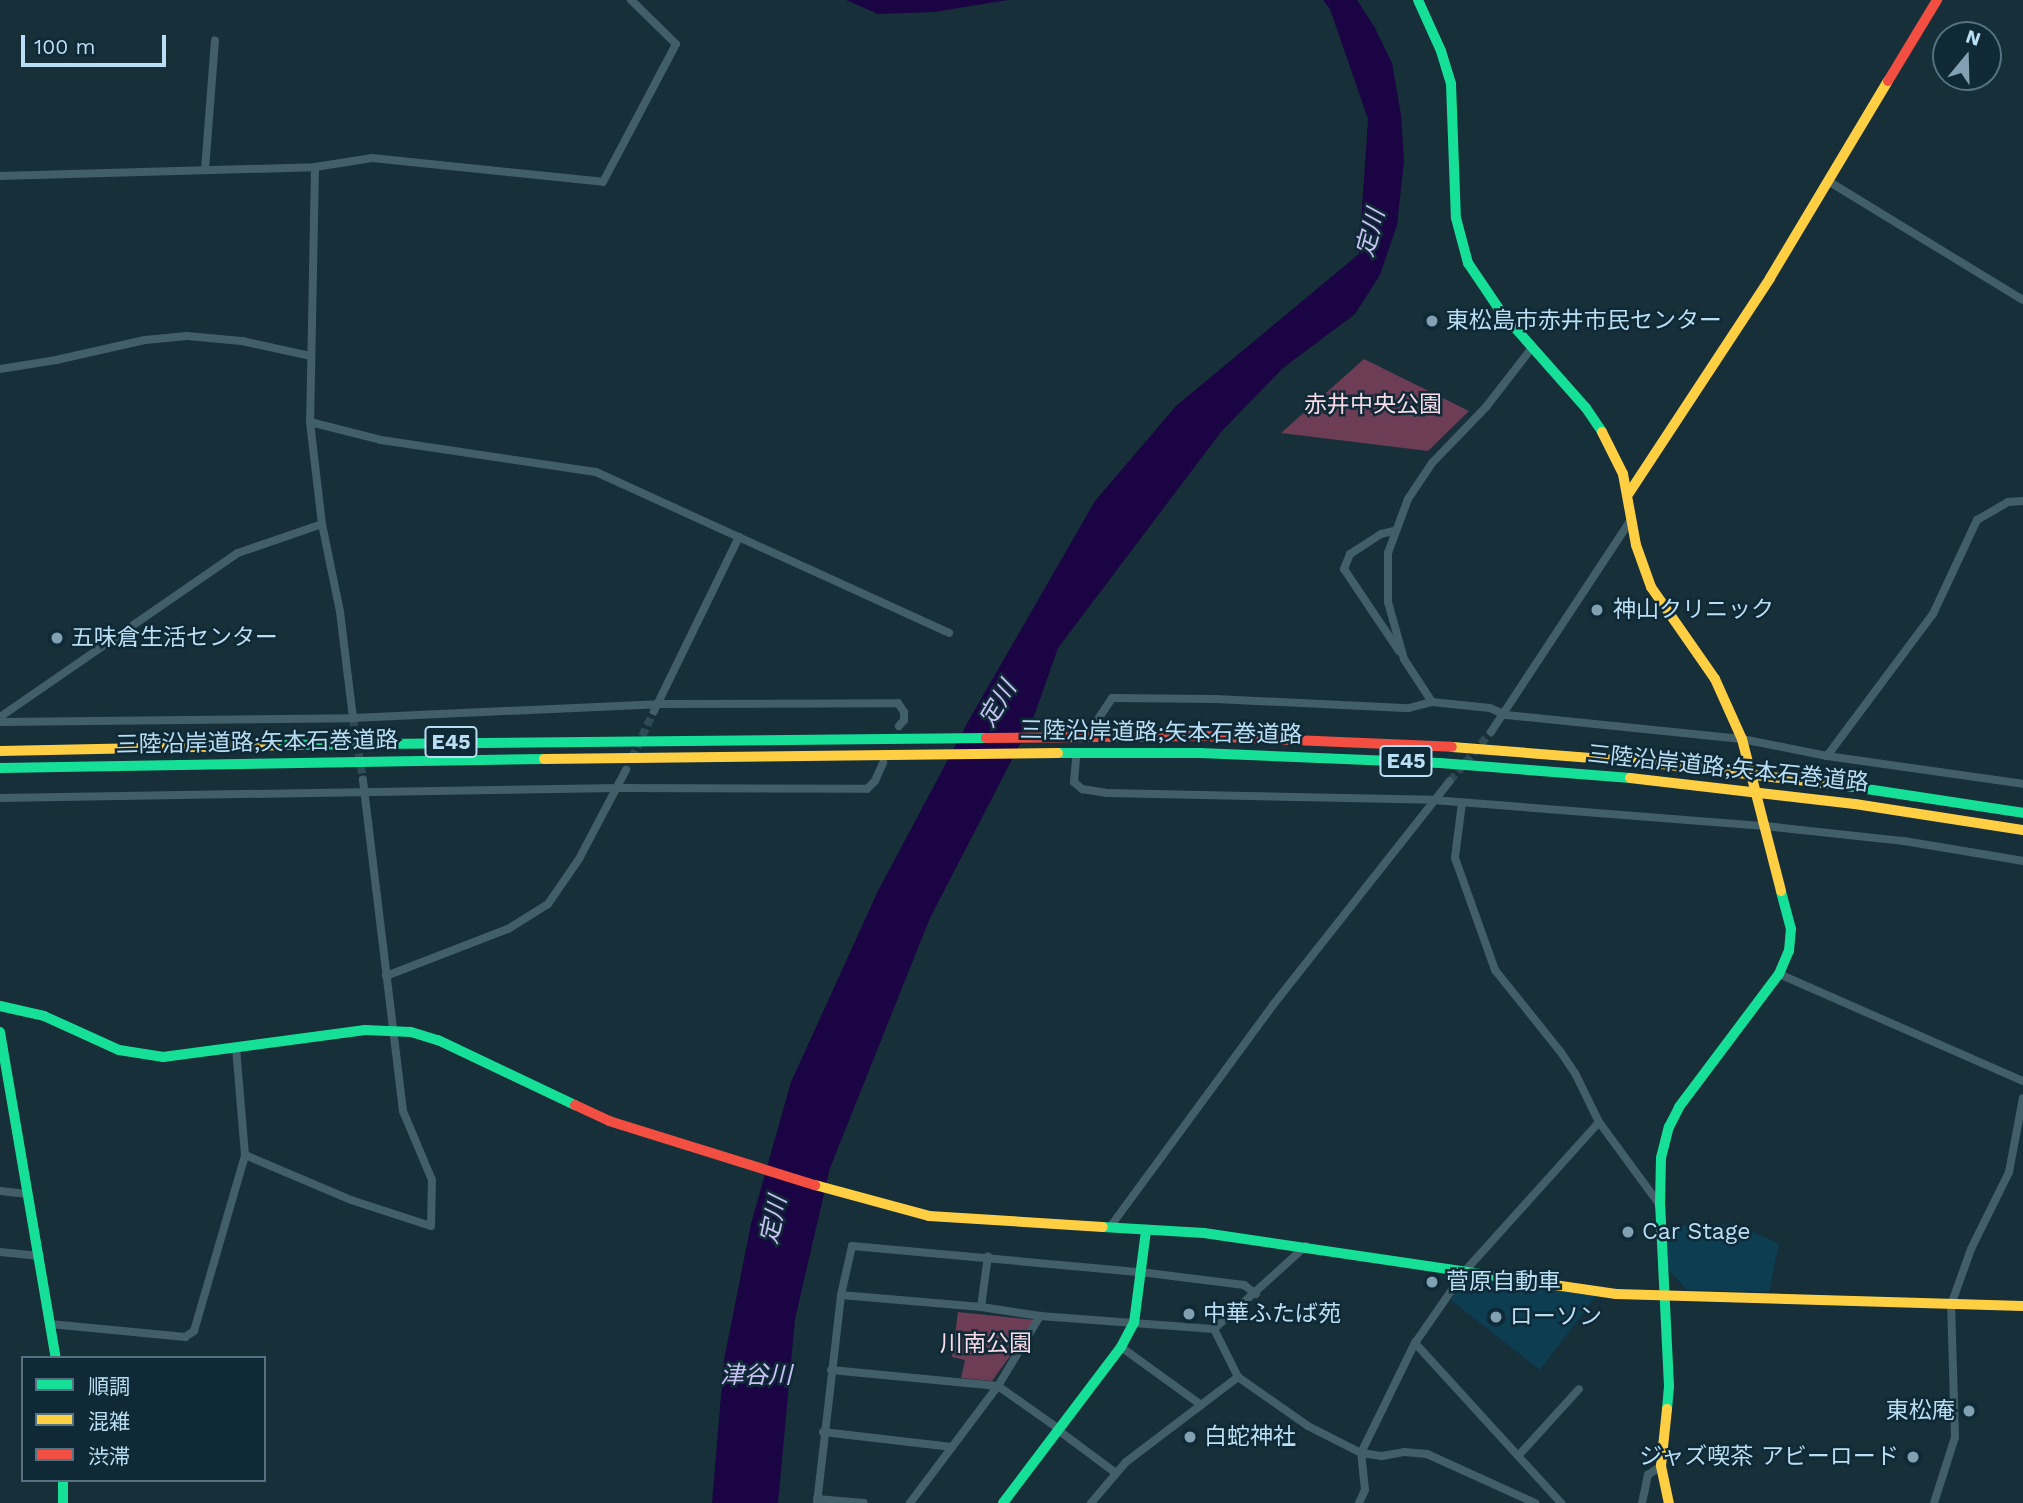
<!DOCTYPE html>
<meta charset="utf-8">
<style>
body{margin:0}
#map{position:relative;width:2023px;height:1503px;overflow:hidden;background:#162f39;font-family:"Work Sans","Noto Sans JP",sans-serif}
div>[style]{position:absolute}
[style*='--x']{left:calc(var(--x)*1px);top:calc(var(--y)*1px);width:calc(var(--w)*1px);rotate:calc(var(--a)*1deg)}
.built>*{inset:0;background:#0d3d51}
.green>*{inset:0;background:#6d3d56}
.water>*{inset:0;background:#1b0443}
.street-tunnel>*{height:8px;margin-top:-4px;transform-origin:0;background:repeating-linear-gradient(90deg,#2f4955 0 8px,transparent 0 12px)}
.street>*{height:8px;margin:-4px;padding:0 4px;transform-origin:4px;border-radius:4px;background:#425e69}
.fast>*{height:10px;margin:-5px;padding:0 5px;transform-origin:5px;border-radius:5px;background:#16e098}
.slow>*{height:10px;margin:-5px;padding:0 5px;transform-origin:5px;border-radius:5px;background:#ffcf43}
.jam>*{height:10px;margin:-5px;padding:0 5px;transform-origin:5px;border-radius:5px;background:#f24e42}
.dots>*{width:19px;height:19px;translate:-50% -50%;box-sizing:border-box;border:4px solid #102936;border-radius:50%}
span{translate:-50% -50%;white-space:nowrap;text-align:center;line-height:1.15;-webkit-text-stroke:5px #102936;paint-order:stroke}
.shield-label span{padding:2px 5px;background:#102936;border:2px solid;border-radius:5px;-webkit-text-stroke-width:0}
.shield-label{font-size:21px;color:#badff4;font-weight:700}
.poi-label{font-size:23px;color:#badff4}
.left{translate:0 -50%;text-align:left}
.right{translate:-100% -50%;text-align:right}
.park-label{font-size:23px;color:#f8dbe6}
.street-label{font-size:23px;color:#badff4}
.water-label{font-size:24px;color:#c9c2f5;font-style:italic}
.legend{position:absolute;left:21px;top:1356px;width:245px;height:126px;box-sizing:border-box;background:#102936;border:2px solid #547282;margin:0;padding:9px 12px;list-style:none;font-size:21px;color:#badff4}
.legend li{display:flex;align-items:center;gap:14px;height:35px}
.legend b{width:35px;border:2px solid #547282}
.north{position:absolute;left:1932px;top:21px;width:70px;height:70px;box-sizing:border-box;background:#102936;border:2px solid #547282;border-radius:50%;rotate:19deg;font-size:19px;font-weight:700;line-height:28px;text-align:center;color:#badff4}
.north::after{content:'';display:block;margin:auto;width:24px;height:32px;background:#81a1b3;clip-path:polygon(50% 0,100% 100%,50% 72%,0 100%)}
.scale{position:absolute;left:21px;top:35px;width:145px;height:32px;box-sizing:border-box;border:4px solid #badff4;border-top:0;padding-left:9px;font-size:21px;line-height:24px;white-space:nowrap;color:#badff4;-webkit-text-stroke:5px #102936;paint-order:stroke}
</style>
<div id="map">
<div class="built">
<i style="clip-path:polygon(1736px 1224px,1779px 1244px,1769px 1292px,1687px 1290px,1668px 1269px,1668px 1226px)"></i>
<i style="clip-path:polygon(1469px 1279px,1596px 1296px,1540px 1370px,1451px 1300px,1461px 1283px)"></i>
</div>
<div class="green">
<i style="clip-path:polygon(1364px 359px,1469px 411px,1428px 451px,1281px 433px)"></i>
<i style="clip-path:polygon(958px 1312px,1036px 1320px,992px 1381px,961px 1378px,965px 1360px,952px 1357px)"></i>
</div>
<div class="water">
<i style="clip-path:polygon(846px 0,1008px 0,934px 12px,878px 14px)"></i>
<i style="clip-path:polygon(1323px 0,1357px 0,1375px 28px,1392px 63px,1401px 115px,1404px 162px,1397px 225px,1380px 275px,1355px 314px,1283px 368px,1221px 432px,1058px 648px,1033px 719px,930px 918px,830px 1168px,795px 1319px,778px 1503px,712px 1503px,724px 1360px,751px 1224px,791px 1082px,878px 891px,969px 720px,1095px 501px,1176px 406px,1359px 254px,1368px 119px,1330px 9px)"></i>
</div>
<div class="street-tunnel">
<i style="--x:353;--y:718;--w:62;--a:80.7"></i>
<i style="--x:632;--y:758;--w:52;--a:-64.9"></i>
<i style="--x:1450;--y:781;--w:64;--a:-50.1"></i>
</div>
<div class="street">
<i style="--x:315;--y:167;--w:255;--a:91.1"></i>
<i style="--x:310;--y:422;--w:103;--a:83.3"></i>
<i style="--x:322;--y:524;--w:90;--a:78.4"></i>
<i style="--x:340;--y:612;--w:107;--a:83"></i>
<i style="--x:205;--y:170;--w:130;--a:-85.6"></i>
<i style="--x:0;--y:176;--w:315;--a:-1.6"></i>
<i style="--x:315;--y:167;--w:58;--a:-9"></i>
<i style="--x:372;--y:158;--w:232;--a:5.9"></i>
<i style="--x:603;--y:182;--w:156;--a:-62.1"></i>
<i style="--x:676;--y:44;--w:63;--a:-135.6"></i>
<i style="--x:1828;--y:181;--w:228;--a:31.4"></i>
<i style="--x:0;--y:369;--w:57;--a:-9.1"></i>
<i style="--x:56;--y:360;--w:91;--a:-12.7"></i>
<i style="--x:145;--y:340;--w:42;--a:-5.4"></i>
<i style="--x:187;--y:336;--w:55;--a:5.2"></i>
<i style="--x:242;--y:341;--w:71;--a:12.3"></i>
<i style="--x:310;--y:422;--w:73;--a:14.2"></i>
<i style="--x:381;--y:440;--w:217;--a:8.5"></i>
<i style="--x:596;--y:472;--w:388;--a:24.5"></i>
<i style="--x:1394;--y:531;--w:13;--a:167"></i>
<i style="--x:1381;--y:534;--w:37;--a:147"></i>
<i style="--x:1350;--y:554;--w:16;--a:112"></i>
<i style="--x:1344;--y:569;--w:99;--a:56.1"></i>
<i style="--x:1432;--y:702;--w:51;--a:-123.1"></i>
<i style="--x:1404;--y:659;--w:59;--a:-105.7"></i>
<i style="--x:1388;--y:602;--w:49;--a:-90"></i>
<i style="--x:1388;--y:553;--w:58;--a:-69.7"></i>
<i style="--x:1408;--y:499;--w:43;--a:-56.3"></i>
<i style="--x:1432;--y:463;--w:78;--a:-46"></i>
<i style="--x:1486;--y:407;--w:73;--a:-52.2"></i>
<i style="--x:654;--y:711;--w:194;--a:-64"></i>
<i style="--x:0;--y:717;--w:289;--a:-34.6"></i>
<i style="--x:238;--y:553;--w:89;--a:-19"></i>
<i style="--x:0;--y:722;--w:353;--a:-0.6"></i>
<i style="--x:353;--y:718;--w:305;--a:-2.6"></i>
<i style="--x:658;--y:704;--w:240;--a:-0.2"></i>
<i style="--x:898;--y:703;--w:11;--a:56"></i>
<i style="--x:904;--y:712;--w:8;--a:90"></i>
<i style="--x:904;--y:720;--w:8;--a:130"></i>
<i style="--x:1094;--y:725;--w:32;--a:-56"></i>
<i style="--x:1112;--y:698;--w:103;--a:0.6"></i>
<i style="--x:1215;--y:699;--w:194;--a:2.7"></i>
<i style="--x:1409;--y:708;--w:24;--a:-15"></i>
<i style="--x:1432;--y:702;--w:58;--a:5.9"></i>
<i style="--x:1490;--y:708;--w:17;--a:24"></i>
<i style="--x:1506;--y:715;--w:237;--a:5.8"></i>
<i style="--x:1742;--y:739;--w:87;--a:11.3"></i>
<i style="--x:1827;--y:756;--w:198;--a:8.1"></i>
<i style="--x:1491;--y:732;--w:253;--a:-56.6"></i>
<i style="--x:1827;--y:756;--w:177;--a:-53.3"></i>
<i style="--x:1933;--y:614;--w:104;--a:-64.9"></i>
<i style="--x:1977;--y:520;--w:36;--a:-30"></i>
<i style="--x:2008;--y:502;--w:15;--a:-4"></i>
<i style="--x:1076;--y:759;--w:23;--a:95"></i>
<i style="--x:1074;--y:782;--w:11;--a:41"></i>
<i style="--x:1082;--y:789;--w:24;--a:9"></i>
<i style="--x:1106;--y:793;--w:327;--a:1.2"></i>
<i style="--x:1433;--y:800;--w:333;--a:4.5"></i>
<i style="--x:1765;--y:826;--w:140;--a:6.2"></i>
<i style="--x:1904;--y:841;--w:121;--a:9.5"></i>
<i style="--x:0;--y:798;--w:618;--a:-0.93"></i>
<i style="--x:618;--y:788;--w:249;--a:0.2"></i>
<i style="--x:867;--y:789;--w:11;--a:-45"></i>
<i style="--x:875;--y:781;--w:20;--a:-66"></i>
<i style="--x:1462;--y:803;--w:55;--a:97.3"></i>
<i style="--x:1455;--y:858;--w:119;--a:70.3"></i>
<i style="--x:1495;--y:970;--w:104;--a:51.3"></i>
<i style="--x:1560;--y:1051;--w:27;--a:56"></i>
<i style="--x:1575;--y:1073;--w:55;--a:63.9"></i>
<i style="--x:1599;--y:1122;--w:103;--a:53.7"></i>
<i style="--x:1779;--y:974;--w:266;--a:23.7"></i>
<i style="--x:386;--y:976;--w:131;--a:-21.1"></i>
<i style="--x:508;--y:929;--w:47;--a:-32"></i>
<i style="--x:548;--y:904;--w:55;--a:-55.4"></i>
<i style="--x:579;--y:859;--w:101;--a:-62.2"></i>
<i style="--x:245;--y:1155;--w:115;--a:23"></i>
<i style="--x:351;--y:1200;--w:84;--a:18"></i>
<i style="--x:431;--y:1226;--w:46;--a:-88.8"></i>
<i style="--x:432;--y:1180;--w:75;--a:-112.8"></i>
<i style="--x:403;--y:1111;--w:334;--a:-96.9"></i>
<i style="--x:0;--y:1191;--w:28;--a:6"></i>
<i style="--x:1110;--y:1227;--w:275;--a:-53.7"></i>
<i style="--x:1273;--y:1005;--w:285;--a:-51.7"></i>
<i style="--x:0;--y:1252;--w:40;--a:5.7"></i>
<i style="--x:841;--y:1295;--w:141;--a:4.9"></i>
<i style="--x:981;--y:1307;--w:60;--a:8.7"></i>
<i style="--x:1040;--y:1316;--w:174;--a:4.3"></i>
<i style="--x:1214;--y:1329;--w:124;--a:-42.1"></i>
<i style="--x:981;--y:1307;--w:51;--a:-82.2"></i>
<i style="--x:50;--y:1324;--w:136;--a:5.5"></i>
<i style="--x:185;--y:1337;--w:11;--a:-34"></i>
<i style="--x:194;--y:1331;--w:183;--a:-73.8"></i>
<i style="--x:245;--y:1155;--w:108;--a:-94.8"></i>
<i style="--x:1214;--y:1329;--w:54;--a:63.4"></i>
<i style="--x:1238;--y:1377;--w:85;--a:35"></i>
<i style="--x:1308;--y:1426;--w:59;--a:27"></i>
<i style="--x:1361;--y:1453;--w:21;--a:8"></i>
<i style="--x:1382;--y:1456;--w:22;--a:-10"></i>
<i style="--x:1404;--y:1452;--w:23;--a:5"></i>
<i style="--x:1427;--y:1454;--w:119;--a:24.4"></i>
<i style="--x:1415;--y:1343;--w:217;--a:47.6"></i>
<i style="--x:1121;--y:1347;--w:99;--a:35.9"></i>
<i style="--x:831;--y:1370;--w:168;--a:5.5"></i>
<i style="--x:998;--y:1386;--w:75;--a:35.2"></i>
<i style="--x:1058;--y:1430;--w:72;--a:36.6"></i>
<i style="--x:823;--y:1432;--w:130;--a:6.6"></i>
<i style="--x:1519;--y:1455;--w:89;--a:-47.7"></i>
<i style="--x:817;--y:1499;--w:47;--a:4.9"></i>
<i style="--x:817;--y:1503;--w:209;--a:-83.4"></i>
<i style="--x:841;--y:1295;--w:50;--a:-77.3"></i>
<i style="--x:852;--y:1246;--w:289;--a:5.2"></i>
<i style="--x:1140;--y:1272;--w:105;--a:7.1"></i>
<i style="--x:1244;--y:1285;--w:15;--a:37"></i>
<i style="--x:910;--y:1503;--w:146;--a:-53.1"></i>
<i style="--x:998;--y:1386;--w:82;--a:-59"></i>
<i style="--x:1091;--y:1503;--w:54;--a:-49.5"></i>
<i style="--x:1126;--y:1462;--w:141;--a:-37.2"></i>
<i style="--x:1359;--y:1503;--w:14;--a:-65"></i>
<i style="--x:1365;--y:1490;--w:37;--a:-96"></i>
<i style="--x:1361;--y:1453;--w:123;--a:-63.9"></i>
<i style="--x:1415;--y:1343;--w:88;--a:-55.2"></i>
<i style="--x:1465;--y:1271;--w:200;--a:-48"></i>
<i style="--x:1642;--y:1503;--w:29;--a:-78"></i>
<i style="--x:1648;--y:1475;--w:16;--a:-35"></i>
<i style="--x:1934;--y:1503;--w:69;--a:-72.3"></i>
<i style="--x:1955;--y:1437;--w:132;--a:-91.7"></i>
<i style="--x:1951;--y:1305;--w:59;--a:-70.3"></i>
<i style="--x:1971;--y:1249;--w:86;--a:-63.7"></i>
<i style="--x:2009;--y:1172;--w:75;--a:-79.3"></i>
</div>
<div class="fast">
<i style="--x:1418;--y:0;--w:56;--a:65.7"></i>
<i style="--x:1441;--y:51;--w:34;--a:73"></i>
<i style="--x:1451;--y:84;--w:134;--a:87.9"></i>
<i style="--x:1456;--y:218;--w:47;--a:75.1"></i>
<i style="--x:1468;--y:263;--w:59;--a:56"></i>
<i style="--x:1501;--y:312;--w:128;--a:48.5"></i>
<i style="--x:1586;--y:408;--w:29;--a:56"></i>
<i style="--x:275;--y:745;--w:711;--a:-0.56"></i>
<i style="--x:1058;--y:753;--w:142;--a:0"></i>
<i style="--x:1200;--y:753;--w:240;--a:2.4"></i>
<i style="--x:1440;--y:763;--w:191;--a:4.5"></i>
<i style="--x:0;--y:768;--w:544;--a:-0.95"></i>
<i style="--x:1847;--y:786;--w:178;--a:8.7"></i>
<i style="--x:0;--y:1006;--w:45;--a:12.8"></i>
<i style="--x:44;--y:1016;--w:82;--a:24.4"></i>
<i style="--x:119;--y:1050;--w:45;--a:9"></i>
<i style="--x:163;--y:1057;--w:204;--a:-7.6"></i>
<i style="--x:365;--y:1030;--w:46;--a:2.5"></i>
<i style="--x:411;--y:1032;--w:28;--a:17"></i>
<i style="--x:438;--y:1040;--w:152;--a:25.4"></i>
<i style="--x:0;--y:1032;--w:331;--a:80.3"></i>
<i style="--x:1103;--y:1227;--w:101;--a:3.4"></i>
<i style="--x:1204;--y:1233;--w:320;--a:8.4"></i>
<i style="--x:1667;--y:1409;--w:23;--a:-85"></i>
<i style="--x:1669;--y:1386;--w:181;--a:-92.8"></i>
<i style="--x:1660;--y:1205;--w:47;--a:-88.8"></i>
<i style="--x:1661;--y:1158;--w:32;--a:-76"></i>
<i style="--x:1669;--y:1127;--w:22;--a:-63"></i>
<i style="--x:1679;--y:1107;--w:166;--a:-53.1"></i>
<i style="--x:1779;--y:974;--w:25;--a:-67"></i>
<i style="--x:1789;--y:951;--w:22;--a:-85"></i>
<i style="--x:1791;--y:929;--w:39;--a:-105"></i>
<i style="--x:63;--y:1480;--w:23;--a:90"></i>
<i style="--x:1003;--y:1503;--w:196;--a:-52.9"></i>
<i style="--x:1121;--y:1347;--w:27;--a:-62"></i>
<i style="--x:1134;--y:1323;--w:94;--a:-82.6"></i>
</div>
<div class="slow">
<i style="--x:1602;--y:432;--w:47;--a:63.4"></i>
<i style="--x:1623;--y:474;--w:72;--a:79.6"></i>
<i style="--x:1636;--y:545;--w:45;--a:70.3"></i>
<i style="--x:1651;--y:587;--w:112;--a:55.2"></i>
<i style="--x:1715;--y:679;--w:66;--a:65.8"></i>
<i style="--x:1742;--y:739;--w:157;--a:75.6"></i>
<i style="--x:1629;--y:493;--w:257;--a:-56.7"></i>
<i style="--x:1770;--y:278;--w:230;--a:-59.1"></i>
<i style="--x:1452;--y:747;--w:193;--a:4.5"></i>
<i style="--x:1644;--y:762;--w:204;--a:6.7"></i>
<i style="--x:0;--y:751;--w:275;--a:-1.2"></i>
<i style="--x:544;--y:759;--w:514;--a:-0.67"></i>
<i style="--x:1630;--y:778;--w:226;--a:6.6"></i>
<i style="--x:1855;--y:804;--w:170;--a:8.8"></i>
<i style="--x:815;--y:1185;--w:118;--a:15.2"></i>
<i style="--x:929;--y:1216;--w:174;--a:3.6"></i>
<i style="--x:1521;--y:1280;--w:96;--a:8.4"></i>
<i style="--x:1616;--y:1294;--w:407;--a:1.7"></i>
<i style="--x:1667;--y:1409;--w:57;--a:96"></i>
<i style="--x:1661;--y:1466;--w:38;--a:78"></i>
</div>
<div class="jam">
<i style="--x:1888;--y:81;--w:95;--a:-58.8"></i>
<i style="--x:986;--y:738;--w:218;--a:-0.5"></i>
<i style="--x:1204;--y:736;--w:248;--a:2.5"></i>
<i style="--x:575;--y:1105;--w:38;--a:25"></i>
<i style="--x:609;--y:1121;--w:216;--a:17.3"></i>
</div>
<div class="dots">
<i style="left:1432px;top:321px;background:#81a1b3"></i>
<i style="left:1597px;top:610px;background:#81a1b3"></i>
<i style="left:57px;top:638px;background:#81a1b3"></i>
<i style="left:1628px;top:1232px;background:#81a1b3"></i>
<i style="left:1432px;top:1282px;background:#81a1b3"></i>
<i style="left:1189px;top:1314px;background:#81a1b3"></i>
<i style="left:1496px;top:1317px;background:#81a1b3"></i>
<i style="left:1969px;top:1411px;background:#81a1b3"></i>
<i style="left:1190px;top:1437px;background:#81a1b3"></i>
<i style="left:1913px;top:1457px;background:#81a1b3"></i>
</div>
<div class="shield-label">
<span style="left:451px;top:742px">E45</span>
<span style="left:1406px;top:761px">E45</span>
</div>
<div class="poi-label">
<span class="left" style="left:1446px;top:321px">東松島市赤井市民センター</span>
<span class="left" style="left:1613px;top:610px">神山クリニック</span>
<span class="left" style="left:71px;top:638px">五味倉生活センター</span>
<span class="left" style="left:1642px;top:1232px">Car Stage</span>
<span class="left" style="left:1446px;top:1282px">菅原自動車</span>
<span class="left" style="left:1203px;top:1314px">中華ふたば苑</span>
<span class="left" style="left:1510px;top:1317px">ローソン</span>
<span class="right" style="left:1955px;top:1411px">東松庵</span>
<span class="left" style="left:1204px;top:1437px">白蛇神社</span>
<span class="right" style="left:1899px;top:1457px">ジャズ喫茶 アビーロード</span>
</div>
<div class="park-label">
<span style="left:1373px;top:405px">赤井中央公園</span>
<span style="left:986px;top:1344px">川南公園</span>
</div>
<div class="street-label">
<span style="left:1161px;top:733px;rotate:1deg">三陸沿岸道路;矢本石巻道路</span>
<span style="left:257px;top:743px;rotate:-1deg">三陸沿岸道路;矢本石巻道路</span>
<span style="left:1728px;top:769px;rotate:6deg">三陸沿岸道路;矢本石巻道路</span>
</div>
<div class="water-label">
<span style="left:1371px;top:233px;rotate:-75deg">定川</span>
<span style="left:998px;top:704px;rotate:-59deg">定川</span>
<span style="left:774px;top:1220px;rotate:-78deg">定川</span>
<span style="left:756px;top:1376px">津谷川</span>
</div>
<ul class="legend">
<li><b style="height:9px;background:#16e098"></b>順調</li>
<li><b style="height:9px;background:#ffcf43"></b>混雑</li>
<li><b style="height:9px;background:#f24e42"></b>渋滞</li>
</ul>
<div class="north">N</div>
<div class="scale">100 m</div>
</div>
